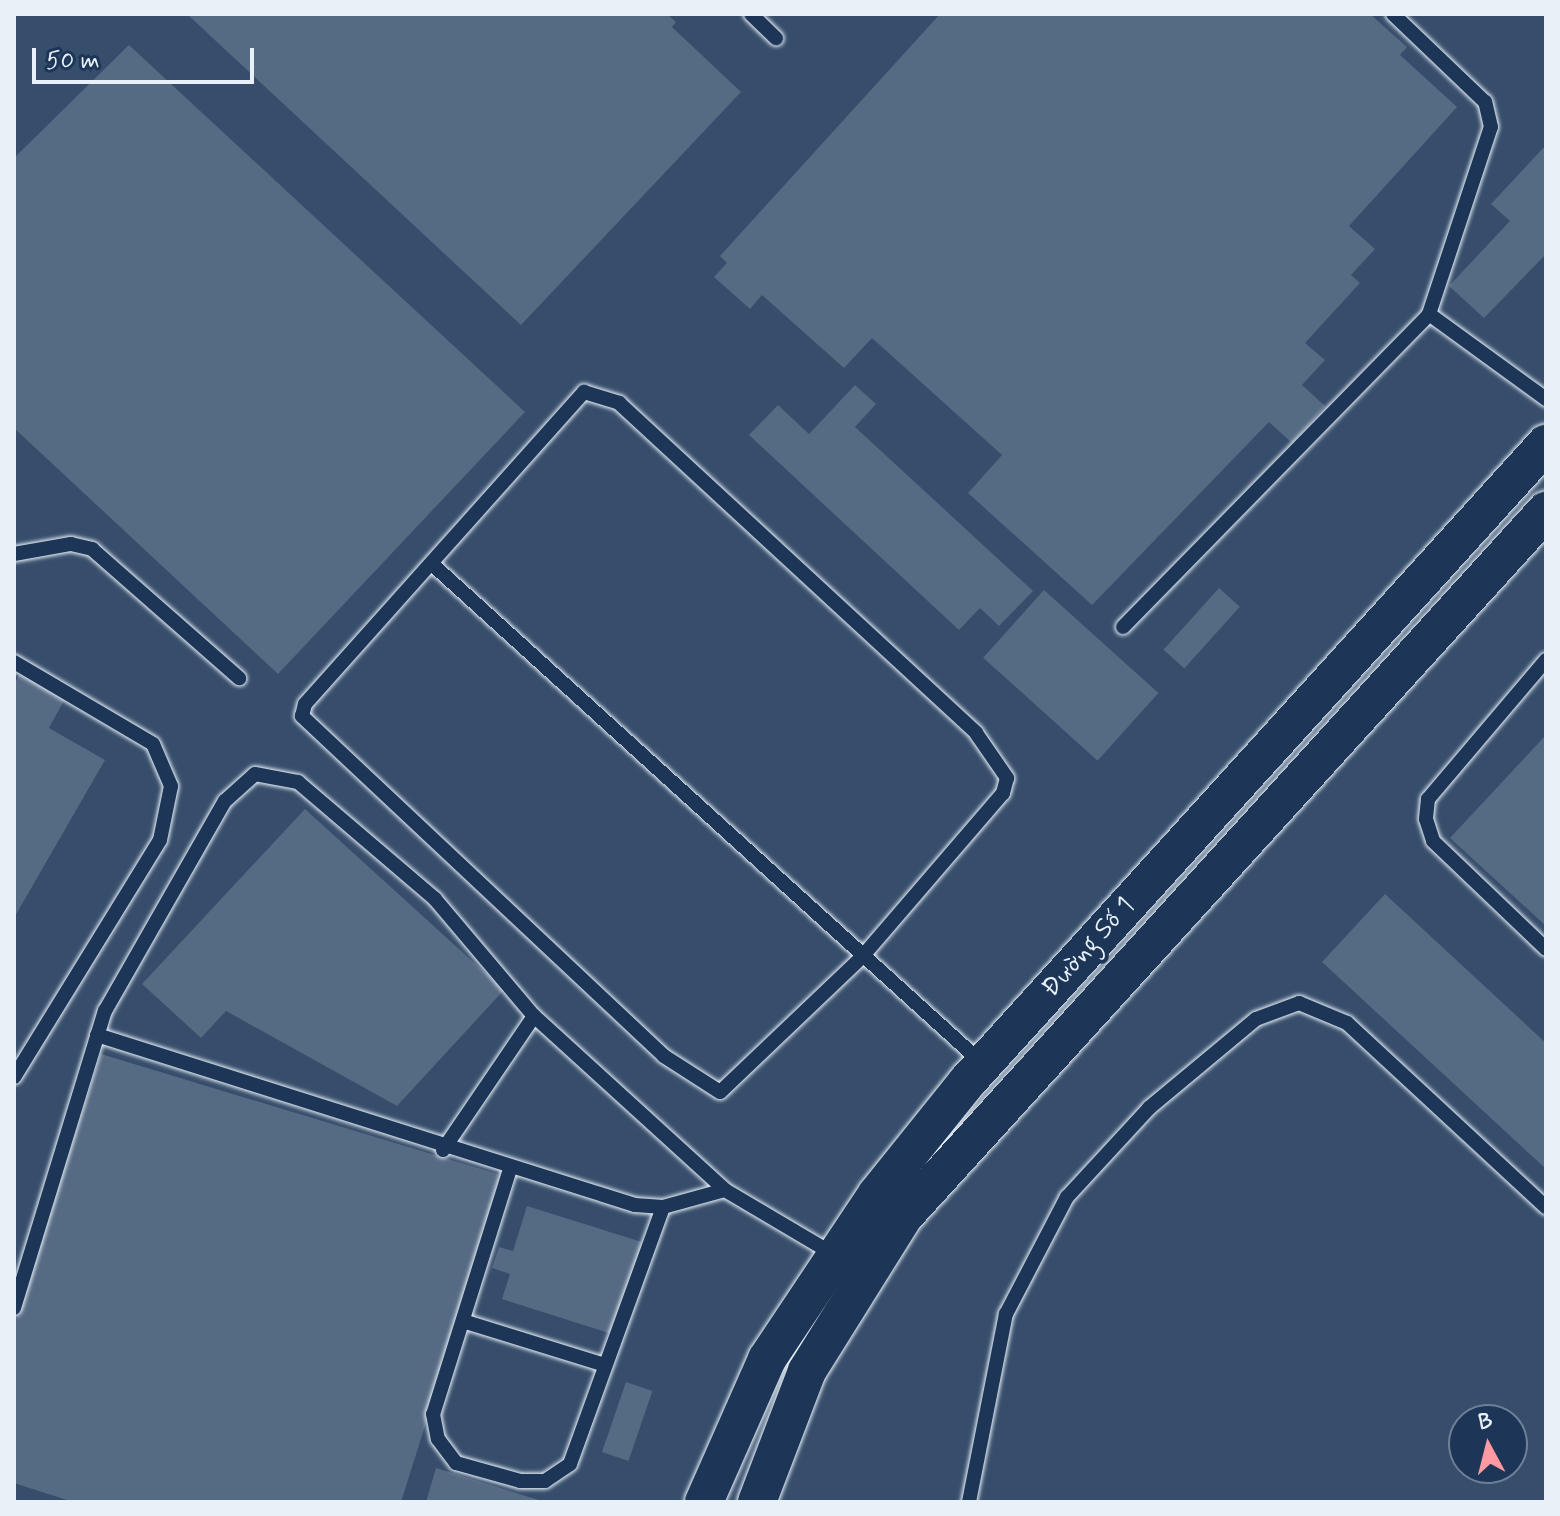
<!DOCTYPE html>
<meta charset="utf-8">
<style>
body{margin:0}
#map{position:relative;width:1560px;height:1516px;overflow:hidden;background:#294061;font-family:Mynerve,sans-serif}
div>[style]{position:absolute}
[style*='--x']{left:calc(var(--x)*1px);top:calc(var(--y)*1px);width:calc(var(--w)*1px);rotate:calc(var(--a)*1deg)}
.built>*{inset:0;background:#364d6b}
.building>*{inset:0;background:#556a83;transform-origin:0 0}
.roads{filter:drop-shadow(0 0 2px #e8f1f8) drop-shadow(0 0 2px #e8f1f8)}
.lane>*{height:14px;margin:-7px;padding:0 7px;transform-origin:7px;border-radius:7px;background:#1d3557}
.secondary>*{height:38px;margin:-19px;padding:0 19px;transform-origin:19px;border-radius:19px;background:#1d3557}
span{translate:-50% -50%;white-space:nowrap;text-align:center;line-height:1.15;-webkit-text-stroke:8px #1d3557;paint-order:stroke}
.street-label{font-size:26px;color:#e8f1f8}
.frame{position:absolute;inset:0;border:16px solid #e8f1f8;pointer-events:none}
.north{position:absolute;left:1448px;top:1404px;width:80px;height:80px;box-sizing:border-box;background:#1d3557;border:2px solid #6e8097;border-radius:50%;rotate:353deg;font-size:22px;font-weight:700;line-height:32px;text-align:center;color:#e8f1f8}
.north::after{content:'';display:block;margin:auto;width:28px;height:36px;background:#ff9aa2;clip-path:polygon(50% 0,100% 100%,50% 72%,0 100%)}
.scale{position:absolute;left:32px;top:48px;width:222px;height:36px;box-sizing:border-box;border:4px solid #e8f1f8;border-top:0;padding-left:10px;font-size:24px;line-height:28px;white-space:nowrap;color:#e8f1f8;-webkit-text-stroke:6px #1d3557;paint-order:stroke}
</style>
<div id="map">
<div class="built">
<i style="clip-path:polygon(evenodd,14px 14px,1546px 14px,1546px 1502px,14px 1502px,14px 14px,1464px 1420px,1512px 1420px,1512px 1468px,1464px 1468px,1464px 1420px)"></i>
</div>
<div class="building">
<i style="clip-path:polygon(187px 14px,667px 14px,676px 22px,672px 27px,741px 92px,521px 325px)"></i>
<i style="clip-path:polygon(940px 14px,1370px 14px,1407px 47px,1400px 55px,1457px 107px,1349px 226px,1375px 249px,1351px 275px,1360px 283px,1305px 343px,1325px 360px,1302px 385px,1325px 406px,1292px 443px,1269px 422px,1092px 605px,968px 493px,1002px 455px,872px 338px,844px 368px,762px 295px,750px 309px,714px 277px,727px 263px,720px 256px)"></i>
<i style="clip-path:polygon(129px 45px,525px 412px,278px 674px,14px 428px,14px 158px)"></i>
<i style="clip-path:polygon(1546px 145px,1546px 254px,1484px 318px,1449px 286px,1510px 221px,1491px 204px)"></i>
<i style="clip-path:polygon(855px 385px,876px 404px,855px 427px,1033px 591px,999px 626px,980px 608px,959px 630px,749px 435px,778px 405px,809px 434px)"></i>
<i style="left:1219px;top:588px;width:28px;height:83px;rotate:42deg"></i>
<i style="left:1044px;top:590px;width:154px;height:91px;rotate:42deg"></i>
<i style="clip-path:polygon(21px 672px,66px 697px,49px 728px,105px 760px,14px 918px,14px 684px)"></i>
<i style="clip-path:polygon(1546px 735px,1546px 926px,1450px 838px)"></i>
<i style="clip-path:polygon(305px 809px,504px 990px,397px 1106px,226px 1011px,201px 1038px,142px 984px)"></i>
<i style="clip-path:polygon(1385px 894px,1546px 1043px,1546px 1169px,1322px 962px)"></i>
<i style="clip-path:polygon(101px 1054px,504px 1176px,401px 1502px,73px 1502px,14px 1483px,14px 1326px)"></i>
<i style="clip-path:polygon(527px 1206px,645px 1243px,615px 1335px,502px 1299px,510px 1274px,492px 1268px,499px 1247px,513px 1251px)"></i>
<i style="left:626px;top:1382px;width:28px;height:74px;rotate:19deg"></i>
<i style="clip-path:polygon(436px 1468px,542px 1501px,542px 1502px,426px 1502px)"></i>
</div>
<div class="roads">
<div class="lane">
<i style="--x:751;--y:14;--w:35;--a:44"></i>
<i style="--x:1429;--y:314;--w:145;--a:36"></i>
<i style="--x:584;--y:392;--w:37;--a:17"></i>
<i style="--x:619;--y:403;--w:486;--a:42.7"></i>
<i style="--x:976;--y:733;--w:55;--a:55.4"></i>
<i style="--x:1007;--y:778;--w:16;--a:105"></i>
<i style="--x:1003;--y:793;--w:215;--a:130.7"></i>
<i style="--x:863;--y:956;--w:197;--a:136.4"></i>
<i style="--x:720;--y:1092;--w:67;--a:-147.3"></i>
<i style="--x:664;--y:1056;--w:497;--a:-136.8"></i>
<i style="--x:302;--y:716;--w:12;--a:-76"></i>
<i style="--x:305;--y:704;--w:419;--a:-48.2"></i>
<i style="--x:14;--y:554;--w:58;--a:-10"></i>
<i style="--x:71;--y:544;--w:22;--a:13"></i>
<i style="--x:92;--y:549;--w:196;--a:41.3"></i>
<i style="--x:432;--y:564;--w:744;--a:42.22"></i>
<i style="--x:1123;--y:627;--w:438;--a:-45.6"></i>
<i style="--x:1429;--y:314;--w:197;--a:-71.7"></i>
<i style="--x:1491;--y:127;--w:26;--a:-103"></i>
<i style="--x:1485;--y:102;--w:127;--a:-136.3"></i>
<i style="--x:1546;--y:660;--w:182;--a:130.3"></i>
<i style="--x:1428;--y:799;--w:20;--a:96"></i>
<i style="--x:1426;--y:819;--w:23;--a:72"></i>
<i style="--x:1433;--y:841;--w:156;--a:43.7"></i>
<i style="--x:14;--y:662;--w:161;--a:30.5"></i>
<i style="--x:153;--y:744;--w:46;--a:66.8"></i>
<i style="--x:171;--y:786;--w:55;--a:101.5"></i>
<i style="--x:160;--y:840;--w:278;--a:121.6"></i>
<i style="--x:97;--y:1035;--w:564;--a:17.54"></i>
<i style="--x:635;--y:1205;--w:28;--a:4"></i>
<i style="--x:663;--y:1207;--w:64;--a:-15.3"></i>
<i style="--x:443;--y:1150;--w:162;--a:-55.8"></i>
<i style="--x:510;--y:1169;--w:257;--a:107.4"></i>
<i style="--x:433;--y:1414;--w:25;--a:79"></i>
<i style="--x:438;--y:1439;--w:30;--a:53"></i>
<i style="--x:456;--y:1463;--w:66;--a:15.7"></i>
<i style="--x:520;--y:1481;--w:25;--a:0"></i>
<i style="--x:545;--y:1481;--w:30;--a:-34"></i>
<i style="--x:570;--y:1464;--w:273;--a:-70.1"></i>
<i style="--x:14;--y:1308;--w:311;--a:-73"></i>
<i style="--x:105;--y:1011;--w:242;--a:-60.3"></i>
<i style="--x:225;--y:801;--w:40;--a:-42"></i>
<i style="--x:255;--y:774;--w:44;--a:10.5"></i>
<i style="--x:298;--y:782;--w:180;--a:40.5"></i>
<i style="--x:435;--y:899;--w:153;--a:49.8"></i>
<i style="--x:534;--y:1016;--w:258;--a:42.3"></i>
<i style="--x:725;--y:1190;--w:128;--a:30.6"></i>
<i style="--x:466;--y:1322;--w:145;--a:17.2"></i>
<i style="--x:969;--y:1502;--w:192;--a:-78.9"></i>
<i style="--x:1006;--y:1314;--w:132;--a:-62.5"></i>
<i style="--x:1067;--y:1197;--w:121;--a:-47.3"></i>
<i style="--x:1149;--y:1108;--w:139;--a:-39.8"></i>
<i style="--x:1256;--y:1019;--w:46;--a:-20.4"></i>
<i style="--x:1299;--y:1003;--w:52;--a:22.6"></i>
<i style="--x:1347;--y:1023;--w:271;--a:42.8"></i>
</div>
<div class="secondary">
<i style="--x:704;--y:1502;--w:156;--a:-66.2"></i>
<i style="--x:767;--y:1359;--w:198;--a:-56.3"></i>
<i style="--x:877;--y:1194;--w:144;--a:-51.2"></i>
<i style="--x:967;--y:1082;--w:862;--a:-47.78"></i>
<i style="--x:757;--y:1502;--w:140;--a:-69.1"></i>
<i style="--x:807;--y:1371;--w:183;--a:-58"></i>
<i style="--x:904;--y:1216;--w:954;--a:-47.68"></i>
</div>
</div>
<div class="street-label">
<span style="left:1089px;top:948px;rotate:-48deg">Đường Số 1</span>
</div>
<div class="frame"></div>
<div class="north">B</div>
<div class="scale">50 m</div>
</div>
